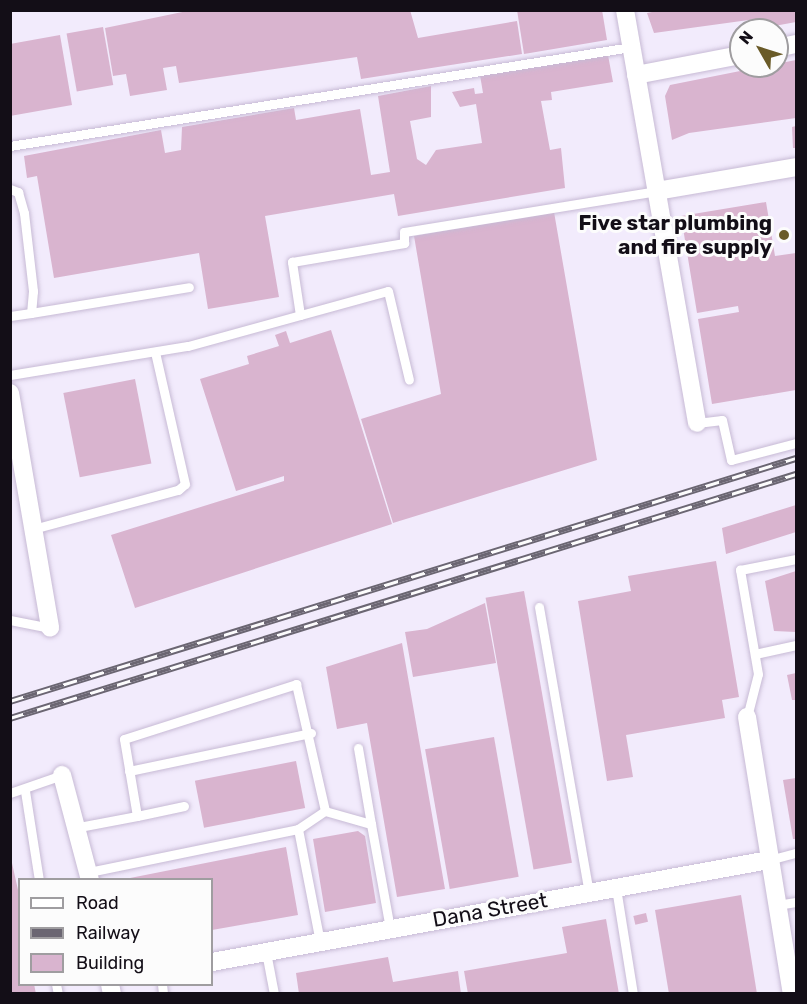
<!DOCTYPE html>
<style>
body{margin:0}
#map{position:relative;width:807px;height:1004px;overflow:hidden;background:#f2ebfc;font-family:Rubik,sans-serif}
div>[style]{position:absolute}
[style*='--x']{left:calc(var(--x)*1px);top:calc(var(--y)*1px);width:calc(var(--w)*1px);rotate:calc(var(--a)*1deg)}
.building>*{inset:0;background:#d9b4cf;transform-origin:0 0}
.roads{filter:drop-shadow(0 0 2px #c7bad5) drop-shadow(0 0 2px #c7bad5)}
.lane>*{height:9px;margin:-4.5px;padding:0 4.5px;transform-origin:4.5px;border-radius:4.5px;background:#fff}
.street>*{height:18px;margin:-9px;padding:0 9px;transform-origin:9px;border-radius:9px;background:#fff}
.rail>*{height:7px;margin-top:-3.5px;transform-origin:0;background:repeating-linear-gradient(90deg,#fcfcfc 0 14px,#6b6672 0 28px);box-sizing:border-box;border-block:2px solid #6b6672}
.dots>*{width:16px;height:16px;translate:-50% -50%;box-sizing:border-box;border:3px solid #fcfcfc;border-radius:50%}
span{translate:-50% -50%;white-space:nowrap;text-align:center;line-height:1.15;-webkit-text-stroke:6px #fcfcfc;paint-order:stroke}
.poi-label{font-size:21px;color:#130e17;font-weight:700}
.right{translate:-100% -50%;text-align:right}
.street-label{font-size:21px;color:#130e17}
.frame{position:absolute;inset:0;border:12px solid #130e17;pointer-events:none}
.legend{position:absolute;left:18px;top:878px;width:195px;height:108px;box-sizing:border-box;background:#fcfcfc;border:2px solid #9f9da0;margin:0;padding:8px 10px;list-style:none;font-size:18px;color:#130e17}
.legend li{display:flex;align-items:center;gap:12px;height:30px}
.legend b{width:30px;border:2px solid #9f9da0}
.north{position:absolute;left:729px;top:18px;width:60px;height:60px;box-sizing:border-box;background:#fcfcfc;border:2px solid #9f9da0;border-radius:50%;rotate:309deg;font-size:16px;font-weight:700;line-height:24px;text-align:center;color:#130e17}
.north::after{content:'';display:block;margin:auto;width:21px;height:27px;background:#6a5b28;clip-path:polygon(50% 0,100% 100%,50% 72%,0 100%)}
</style>
<div id="map">
<div class="building">
<i style="clip-path:polygon(192px 10px,410px 10px,418px 38px,517px 21px,522px 54px,361px 79px,357px 57px,179px 83px,176px 66px,163px 68px,167px 90px,130px 96px,126px 74px,113px 76px,105px 28px)"></i>
<i style="clip-path:polygon(517px 10px,602px 10px,607px 40px,524px 54px)"></i>
<i style="clip-path:polygon(662px 10px,796px 10px,796px 22px,758px 29px,756px 19px,654px 33px,647px 13px)"></i>
<i style="left:103px;top:27px;width:59px;height:37px;rotate:80deg"></i>
<i style="clip-path:polygon(60px 35px,72px 105px,10px 116px,10px 44px)"></i>
<i style="clip-path:polygon(608px 55px,613px 82px,551px 92px,552px 100px,541px 101px,550px 150px,561px 148px,565px 188px,398px 216px,394px 194px,265px 216px,279px 297px,208px 309px,199px 253px,54px 278px,37px 176px,27px 178px,24px 156px,161px 130px,165px 153px,181px 150px,182px 127px,294px 108px,296px 120px,360px 109px,371px 175px,390px 172px,378px 96px,431px 86px,431px 117px,410px 121px,417px 159px,426px 165px,436px 150px,482px 143px,476px 104px,460px 107px,452px 92px,474px 88px,475px 94px,483px 93px,480px 75px)"></i>
<i style="clip-path:polygon(796px 60px,796px 118px,689px 133px,672px 140px,665px 96px,670px 85px)"></i>
<i style="clip-path:polygon(796px 126px,796px 148px,793px 148px,792px 127px)"></i>
<i style="clip-path:polygon(766px 202px,775px 256px,796px 253px,796px 390px,712px 404px,698px 319px,739px 312px,738px 306px,697px 313px,681px 216px)"></i>
<i style="clip-path:polygon(554px 212px,597px 460px,393px 523px,361px 419px,441px 394px,414px 236px)"></i>
<i style="clip-path:polygon(331px 330px,392px 524px,135px 608px,111px 535px,284px 481px,284px 476px,236px 491px,200px 379px,249px 364px,247px 356px,279px 346px,275px 335px,286px 331px,290px 343px)"></i>
<i style="left:135px;top:379px;width:86px;height:73px;rotate:79deg"></i>
<i style="clip-path:polygon(796px 505px,796px 532px,726px 554px,722px 528px)"></i>
<i style="clip-path:polygon(716px 561px,739px 697px,722px 700px,725px 718px,626px 735px,633px 777px,607px 781px,578px 601px,631px 591px,628px 576px)"></i>
<i style="clip-path:polygon(796px 571px,796px 632px,774px 631px,765px 581px)"></i>
<i style="left:524px;top:591px;width:276px;height:39px;rotate:80deg"></i>
<i style="clip-path:polygon(485px 603px,496px 663px,413px 677px,405px 632px,427px 629px)"></i>
<i style="clip-path:polygon(402px 643px,445px 889px,397px 897px,367px 723px,337px 729px,326px 667px)"></i>
<i style="clip-path:polygon(796px 673px,796px 700px,792px 700px,787px 675px)"></i>
<i style="left:494px;top:737px;width:142px;height:70px;rotate:80deg"></i>
<i style="left:296px;top:761px;width:48px;height:103px;rotate:79deg"></i>
<i style="clip-path:polygon(796px 778px,796px 839px,793px 839px,783px 780px)"></i>
<i style="clip-path:polygon(358px 831px,365px 836px,376px 903px,325px 912px,313px 839px)"></i>
<i style="clip-path:polygon(286px 847px,298px 915px,212px 930px,212px 880px,120px 880px)"></i>
<i style="clip-path:polygon(10px 854px,20px 899px,20px 984px,34px 984px,36px 994px,10px 994px)"></i>
<i style="clip-path:polygon(741px 895px,757px 994px,669px 994px,655px 910px)"></i>
<i style="left:646px;top:913px;width:9px;height:13px;rotate:77deg"></i>
<i style="clip-path:polygon(606px 919px,619px 994px,468px 994px,464px 971px,567px 953px,562px 927px)"></i>
<i style="clip-path:polygon(388px 957px,393px 982px,458px 971px,461px 994px,299px 994px,296px 973px)"></i>
</div>
<div class="roads">
<div class="lane">
<i style="--x:10;--y:146;--w:629;--a:-9.06"></i>
<i style="--x:10;--y:189;--w:9;--a:21"></i>
<i style="--x:18;--y:192;--w:22;--a:74"></i>
<i style="--x:24;--y:213;--w:79;--a:83.4"></i>
<i style="--x:33;--y:291;--w:22;--a:95"></i>
<i style="--x:31;--y:313;--w:21;--a:172"></i>
<i style="--x:31;--y:313;--w:160;--a:-9.3"></i>
<i style="--x:300;--y:315;--w:54;--a:-98.6"></i>
<i style="--x:292;--y:262;--w:114;--a:-9.6"></i>
<i style="--x:404;--y:243;--w:11;--a:-90"></i>
<i style="--x:404;--y:232;--w:255;--a:-9.2"></i>
<i style="--x:10;--y:375;--w:180;--a:-9.3"></i>
<i style="--x:188;--y:346;--w:207;--a:-15.4"></i>
<i style="--x:388;--y:291;--w:91;--a:76.7"></i>
<i style="--x:697;--y:423;--w:25;--a:-7"></i>
<i style="--x:722;--y:420;--w:41;--a:77.3"></i>
<i style="--x:731;--y:460;--w:67;--a:-14.7"></i>
<i style="--x:33;--y:529;--w:150;--a:-15.1"></i>
<i style="--x:178;--y:490;--w:9;--a:-41"></i>
<i style="--x:185;--y:484;--w:135;--a:-102.8"></i>
<i style="--x:539;--y:607;--w:290;--a:80.1"></i>
<i style="--x:10;--y:620;--w:41;--a:11.3"></i>
<i style="--x:755;--y:654;--w:42;--a:-12.4"></i>
<i style="--x:747;--y:717;--w:44;--a:-75.7"></i>
<i style="--x:758;--y:674;--w:106;--a:-99.8"></i>
<i style="--x:740;--y:570;--w:57;--a:-11.1"></i>
<i style="--x:358;--y:748;--w:77;--a:80.3"></i>
<i style="--x:129;--y:771;--w:186;--a:-11.8"></i>
<i style="--x:25;--y:791;--w:90;--a:81.1"></i>
<i style="--x:10;--y:793;--w:55;--a:-19.1"></i>
<i style="--x:184;--y:806;--w:48;--a:168"></i>
<i style="--x:137;--y:816;--w:78;--a:-99.6"></i>
<i style="--x:124;--y:739;--w:181;--a:-17.7"></i>
<i style="--x:296;--y:684;--w:130;--a:77.1"></i>
<i style="--x:325;--y:811;--w:48;--a:15.8"></i>
<i style="--x:371;--y:824;--w:107;--a:79.7"></i>
<i style="--x:79;--y:827;--w:59;--a:-10.7"></i>
<i style="--x:298;--y:829;--w:115;--a:79"></i>
<i style="--x:769;--y:860;--w:28;--a:-15"></i>
<i style="--x:89;--y:872;--w:213;--a:-11.6"></i>
<i style="--x:298;--y:829;--w:32;--a:-34"></i>
<i style="--x:616;--y:888;--w:107;--a:80.9"></i>
<i style="--x:777;--y:905;--w:19;--a:-9"></i>
<i style="--x:266;--y:952;--w:43;--a:79.2"></i>
<i style="--x:56;--y:984;--w:10;--a:79"></i>
<i style="--x:162;--y:984;--w:10;--a:84"></i>
</div>
<div class="street">
<i style="--x:625;--y:10;--w:419;--a:80.1"></i>
<i style="--x:777;--y:48;--w:19;--a:-12"></i>
<i style="--x:636;--y:75;--w:107;--a:-10.8"></i>
<i style="--x:656;--y:191;--w:142;--a:-9.7"></i>
<i style="--x:10;--y:393;--w:238;--a:80.3"></i>
<i style="--x:747;--y:717;--w:281;--a:80.8"></i>
<i style="--x:62;--y:775;--w:109;--a:75.1"></i>
<i style="--x:212;--y:962;--w:566;--a:-10.38"></i>
<i style="--x:110;--y:984;--w:10;--a:79"></i>
</div>
</div>
<div class="rail">
<i style="--x:10;--y:701;--w:823;--a:-17.18"></i>
<i style="--x:10;--y:718;--w:823;--a:-17.25"></i>
</div>
<div class="dots">
<i style="left:784px;top:235px;background:#6a5b28"></i>
</div>
<div class="poi-label">
<span class="right" style="left:772px;top:235px">Five star plumbing<br>and fire supply</span>
</div>
<div class="street-label">
<span style="left:490px;top:910px;rotate:-10deg">Dana Street</span>
</div>
<div class="frame"></div>
<ul class="legend">
<li><b style="height:8px;background:#fff"></b>Road</li>
<li><b style="height:8px;background:#6b6672"></b>Railway</li>
<li><b style="height:16px;background:#d9b4cf"></b>Building</li>
</ul>
<div class="north">N</div>
</div>
